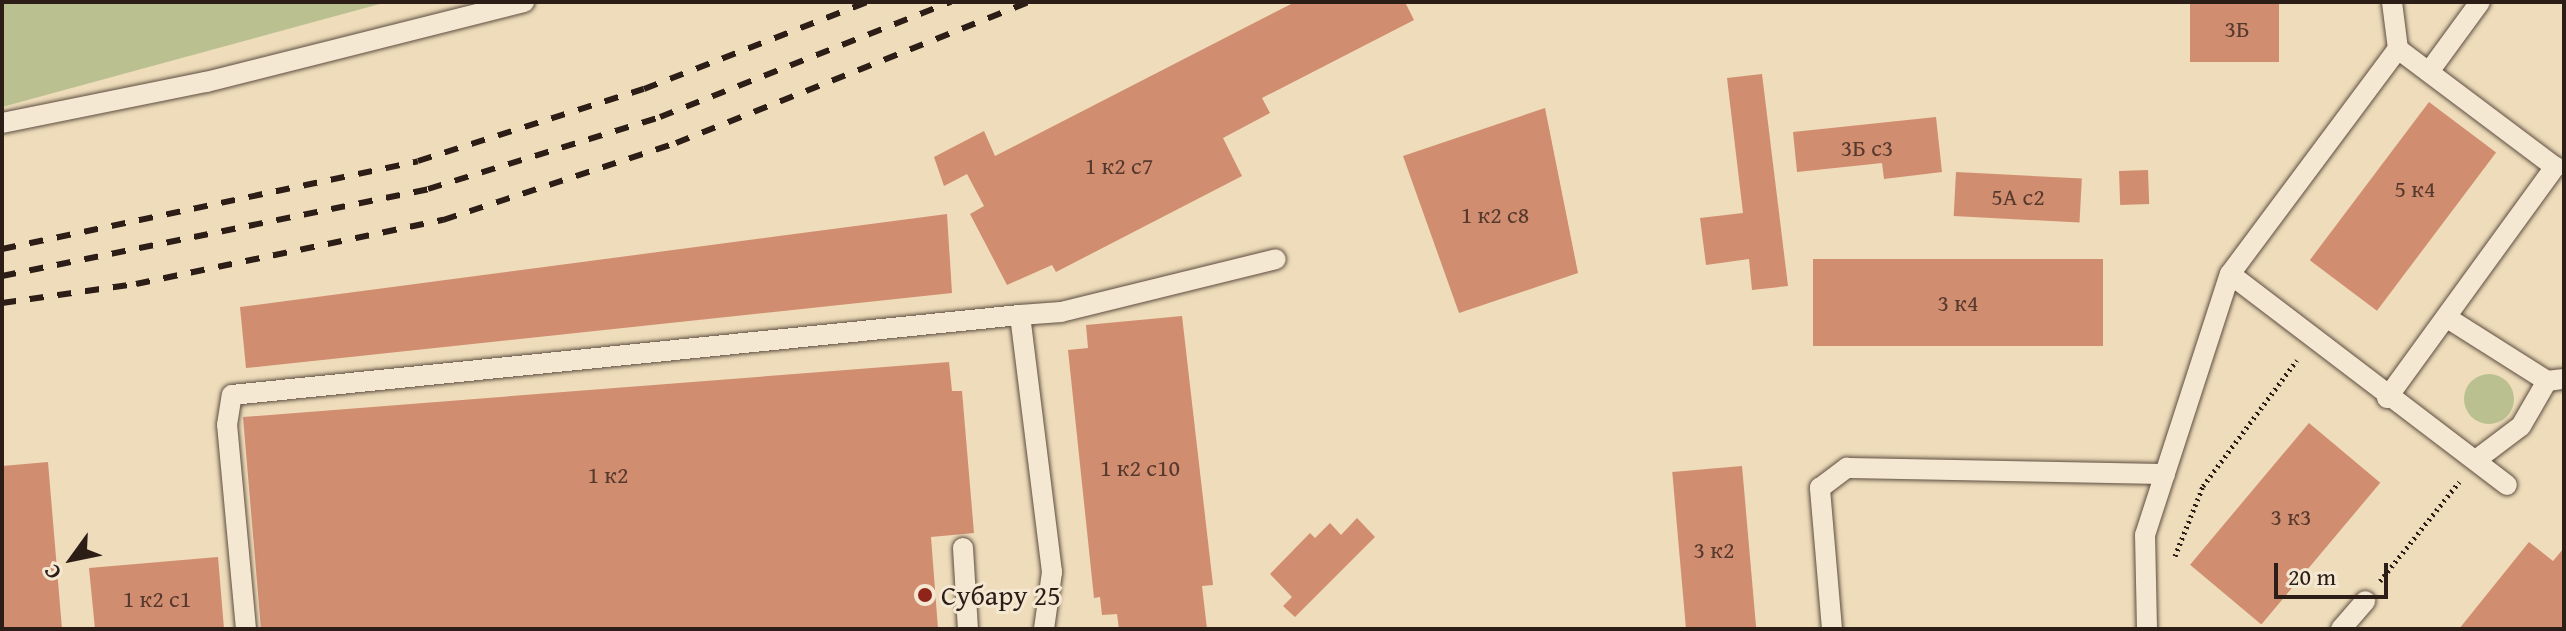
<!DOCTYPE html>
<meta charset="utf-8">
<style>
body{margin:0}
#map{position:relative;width:2566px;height:631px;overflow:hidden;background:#eedcba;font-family:"Gentium Book Plus",serif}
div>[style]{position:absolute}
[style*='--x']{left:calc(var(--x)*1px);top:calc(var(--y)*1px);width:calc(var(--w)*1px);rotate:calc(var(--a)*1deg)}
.green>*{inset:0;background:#bac08f}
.round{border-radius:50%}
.building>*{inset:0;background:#d18d70;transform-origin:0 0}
.path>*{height:5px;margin-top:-2.5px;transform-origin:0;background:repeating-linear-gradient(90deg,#2d1d17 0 2px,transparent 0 6px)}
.roads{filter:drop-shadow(0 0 2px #5d4d40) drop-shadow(0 0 2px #5d4d40)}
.service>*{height:20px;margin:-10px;padding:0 10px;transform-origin:10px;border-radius:10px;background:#f4e8d2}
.rail>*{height:6px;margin-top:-3px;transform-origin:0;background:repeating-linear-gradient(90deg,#2d1d17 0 14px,transparent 0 28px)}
.dots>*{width:22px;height:22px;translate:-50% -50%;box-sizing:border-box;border:4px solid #f4e8d2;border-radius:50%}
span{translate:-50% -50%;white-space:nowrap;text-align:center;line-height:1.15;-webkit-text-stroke:6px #f4e8d2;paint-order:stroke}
.number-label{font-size:24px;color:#56392d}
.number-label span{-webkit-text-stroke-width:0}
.poi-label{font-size:28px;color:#2d1d17}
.left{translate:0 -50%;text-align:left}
.frame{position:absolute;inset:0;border:4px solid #2d1d17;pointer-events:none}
.north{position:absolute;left:32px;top:519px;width:80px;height:80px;-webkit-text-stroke:6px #f4e8d2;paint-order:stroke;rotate:237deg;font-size:22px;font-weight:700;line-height:32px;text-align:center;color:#2d1d17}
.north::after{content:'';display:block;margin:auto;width:28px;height:36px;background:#2d1d17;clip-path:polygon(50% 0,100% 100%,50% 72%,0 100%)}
.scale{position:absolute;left:2274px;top:563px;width:114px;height:36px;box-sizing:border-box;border:4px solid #2d1d17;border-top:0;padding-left:10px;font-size:24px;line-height:28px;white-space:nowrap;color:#2d1d17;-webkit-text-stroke:6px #f4e8d2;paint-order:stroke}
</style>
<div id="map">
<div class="green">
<i style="clip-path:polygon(2px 2px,387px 2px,2px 107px)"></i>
<i class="round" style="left:2464px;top:374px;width:50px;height:50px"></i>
</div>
<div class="building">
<i style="clip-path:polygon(1295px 2px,1405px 2px,1414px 20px,1262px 98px,1270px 113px,1223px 138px,1242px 176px,1056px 272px,1052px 265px,1007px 285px,970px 214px,984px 206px,967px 174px,944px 186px,934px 157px,984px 131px,995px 156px)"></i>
<i style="left:2190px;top:2px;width:89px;height:60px"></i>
<i style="clip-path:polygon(1762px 74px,1788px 286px,1752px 290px,1749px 259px,1706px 265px,1700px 218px,1743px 213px,1727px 78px)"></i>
<i style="left:2429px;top:102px;width:84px;height:198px;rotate:37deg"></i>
<i style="clip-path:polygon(1545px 108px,1578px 273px,1459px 313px,1403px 156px)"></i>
<i style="clip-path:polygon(1936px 117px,1942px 172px,1884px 179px,1882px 163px,1797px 172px,1793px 132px)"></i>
<i style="left:2148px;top:170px;width:34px;height:29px;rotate:88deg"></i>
<i style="left:1956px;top:172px;width:126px;height:44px;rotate:3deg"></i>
<i style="clip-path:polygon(947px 214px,952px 293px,246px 368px,240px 307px)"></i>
<i style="left:1813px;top:259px;width:290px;height:87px"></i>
<i style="clip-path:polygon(1182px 316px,1213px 585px,1202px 586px,1207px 629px,1119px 629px,1117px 614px,1102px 615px,1100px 597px,1094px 598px,1068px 350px,1088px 348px,1086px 325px)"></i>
<i style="clip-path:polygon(949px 362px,952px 391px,962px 391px,974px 533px,931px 537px,938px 629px,261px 629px,243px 417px)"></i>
<i style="left:2309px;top:423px;width:93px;height:185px;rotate:40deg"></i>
<i style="clip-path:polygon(48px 462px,62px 629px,2px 629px,2px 466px)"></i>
<i style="left:1742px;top:466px;width:164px;height:70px;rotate:85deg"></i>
<i style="clip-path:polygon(1357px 518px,1375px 537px,1295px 617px,1283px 606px,1292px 597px,1270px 574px,1310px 533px,1315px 538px,1330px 523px,1341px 535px)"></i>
<i style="clip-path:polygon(2529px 542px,2553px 561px,2564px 548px,2564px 629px,2459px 629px)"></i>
<i style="clip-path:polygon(218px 557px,224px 629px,95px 629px,89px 568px)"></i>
</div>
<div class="path">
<i style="--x:2175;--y:556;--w:75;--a:-68.2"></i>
<i style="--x:2203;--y:486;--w:157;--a:-53.3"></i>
<i style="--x:2380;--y:581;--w:127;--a:-51.4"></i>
</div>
<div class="roads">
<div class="service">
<i style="--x:2431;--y:69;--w:83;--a:-53.8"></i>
<i style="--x:2;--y:123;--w:208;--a:-11.4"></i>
<i style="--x:206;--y:82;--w:328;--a:-14.1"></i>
<i style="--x:2230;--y:274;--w:348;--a:37.3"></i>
<i style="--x:2449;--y:319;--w:116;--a:32.3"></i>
<i style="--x:2547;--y:381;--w:17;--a:-7"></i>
<i style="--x:2387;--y:398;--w:286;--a:-54"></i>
<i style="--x:2555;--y:167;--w:196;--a:-143.1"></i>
<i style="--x:2476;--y:460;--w:56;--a:-37.1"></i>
<i style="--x:2521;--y:426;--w:52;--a:-60"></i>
<i style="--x:963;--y:548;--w:81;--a:86.5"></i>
<i style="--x:246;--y:629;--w:205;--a:-95.3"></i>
<i style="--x:227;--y:425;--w:30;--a:-81"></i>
<i style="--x:232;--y:395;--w:792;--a:-5.8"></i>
<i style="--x:1044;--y:629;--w:58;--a:-82"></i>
<i style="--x:1052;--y:572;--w:259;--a:-97.1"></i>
<i style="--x:1020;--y:315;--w:41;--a:-4.2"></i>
<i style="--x:1061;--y:312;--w:221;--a:-13.8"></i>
<i style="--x:1832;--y:629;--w:142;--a:-94.9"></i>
<i style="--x:1820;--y:488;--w:34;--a:-37"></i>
<i style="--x:1847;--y:468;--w:318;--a:1.1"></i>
<i style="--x:2147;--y:629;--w:94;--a:-91.2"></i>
<i style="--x:2145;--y:535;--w:274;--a:-72"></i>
<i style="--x:2230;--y:274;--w:281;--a:-53.3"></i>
<i style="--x:2398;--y:49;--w:47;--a:-97.3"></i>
<i style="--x:2341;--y:629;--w:37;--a:-49"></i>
</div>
</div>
<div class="rail">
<i style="--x:2;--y:249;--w:425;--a:-11.9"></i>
<i style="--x:418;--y:161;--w:237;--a:-17.7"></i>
<i style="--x:644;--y:89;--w:239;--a:-21.3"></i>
<i style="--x:2;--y:276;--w:435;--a:-11.5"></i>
<i style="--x:428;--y:189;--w:243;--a:-17.2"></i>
<i style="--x:660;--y:117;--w:313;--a:-21.6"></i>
<i style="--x:2;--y:303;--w:135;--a:-8.1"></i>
<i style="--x:136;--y:284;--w:314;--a:-11.8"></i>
<i style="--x:443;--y:220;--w:245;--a:-18.3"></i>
<i style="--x:676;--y:143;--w:380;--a:-21.8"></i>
</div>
<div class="dots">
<i style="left:925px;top:595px;background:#8f2418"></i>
</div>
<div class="number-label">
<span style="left:2237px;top:29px">3Б</span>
<span style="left:1867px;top:148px">3Б с3</span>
<span style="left:1119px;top:166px">1 к2 с7</span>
<span style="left:2415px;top:189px">5 к4</span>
<span style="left:2018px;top:197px">5A с2</span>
<span style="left:1495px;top:215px">1 к2 с8</span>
<span style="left:1958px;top:303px">3 к4</span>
<span style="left:1140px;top:468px">1 к2 с10</span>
<span style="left:608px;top:475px">1 к2</span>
<span style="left:2291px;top:517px">3 к3</span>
<span style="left:1714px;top:550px">3 к2</span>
<span style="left:157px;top:599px">1 к2 с1</span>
</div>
<div class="poi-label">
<span class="left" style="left:941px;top:595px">Субару 25</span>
</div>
<div class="frame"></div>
<div class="north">С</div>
<div class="scale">20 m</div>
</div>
